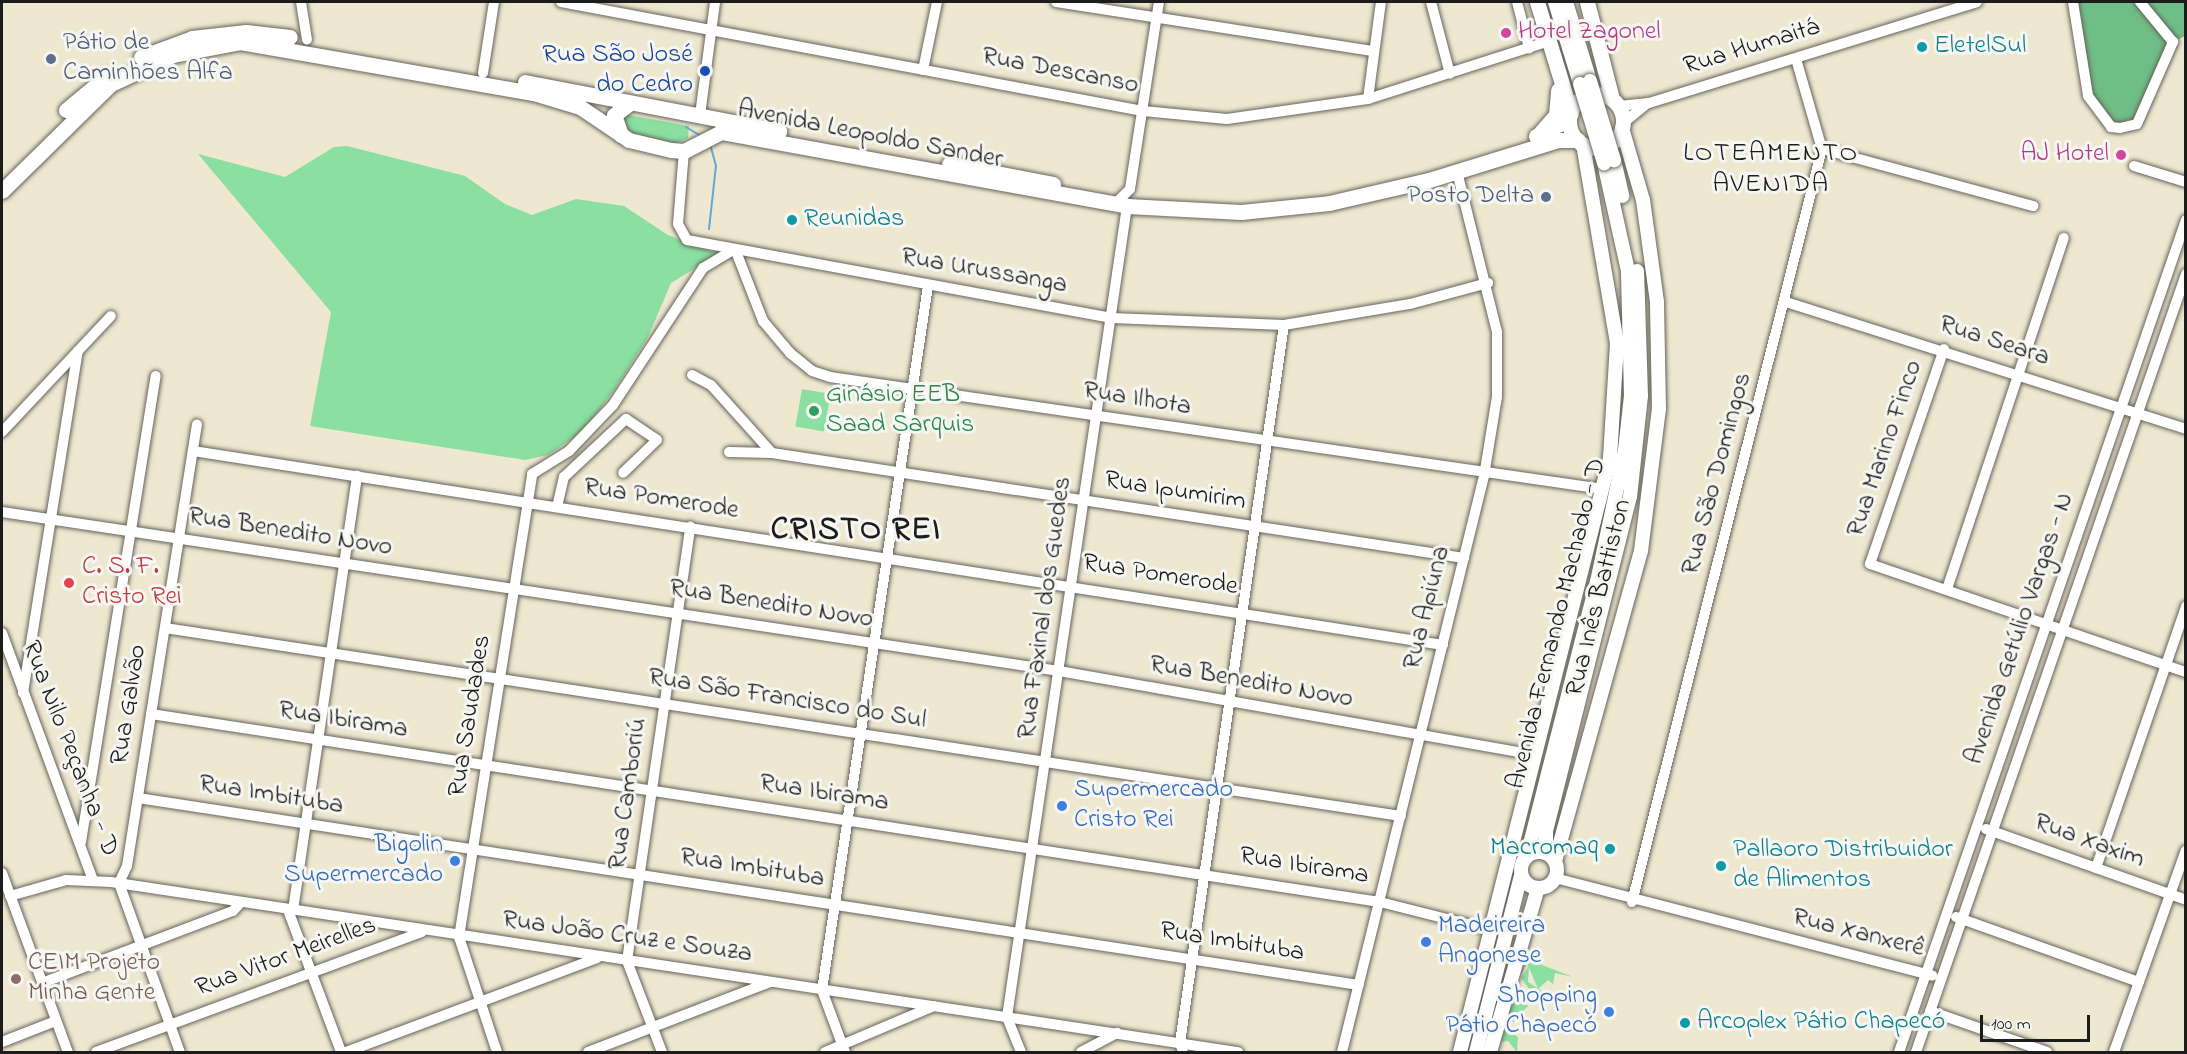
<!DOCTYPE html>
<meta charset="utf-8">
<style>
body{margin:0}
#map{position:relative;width:2187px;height:1054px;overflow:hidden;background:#eee8d1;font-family:"Indie Flower",sans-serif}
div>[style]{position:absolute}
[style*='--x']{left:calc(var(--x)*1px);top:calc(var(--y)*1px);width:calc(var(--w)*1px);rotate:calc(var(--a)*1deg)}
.green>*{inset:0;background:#8adfa1;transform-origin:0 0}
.forest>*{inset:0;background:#6fbe87}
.stream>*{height:2px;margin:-1px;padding:0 1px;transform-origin:1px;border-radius:1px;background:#65a5d8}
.roads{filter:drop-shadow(0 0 2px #66635b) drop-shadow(0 0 2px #66635b)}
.minor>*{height:10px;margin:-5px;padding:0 5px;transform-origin:5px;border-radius:5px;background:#fff}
.major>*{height:14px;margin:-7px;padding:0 7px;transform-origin:7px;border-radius:7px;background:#fff}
.major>.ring{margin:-7px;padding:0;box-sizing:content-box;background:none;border:14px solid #fff;border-radius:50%}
.highway>*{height:15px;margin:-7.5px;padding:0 7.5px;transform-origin:7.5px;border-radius:7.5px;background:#fff}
.highway>.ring{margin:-7.5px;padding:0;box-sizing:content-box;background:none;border:15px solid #fff;border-radius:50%}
.bridges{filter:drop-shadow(0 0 2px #66635b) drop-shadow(0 0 2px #66635b)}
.major-bridge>*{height:14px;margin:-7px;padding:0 7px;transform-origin:7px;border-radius:7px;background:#fff}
.dots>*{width:16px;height:16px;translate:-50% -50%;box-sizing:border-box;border:3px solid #f6f6f2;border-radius:50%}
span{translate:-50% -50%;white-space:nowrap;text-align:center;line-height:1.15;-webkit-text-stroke:6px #f6f6f2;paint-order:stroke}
.hotel-label{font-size:26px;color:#b23c85}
.left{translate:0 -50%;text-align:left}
.right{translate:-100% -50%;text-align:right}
.service-label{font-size:26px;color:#4e5e75}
.culture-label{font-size:26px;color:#0d838f}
.street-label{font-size:26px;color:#1c1c1c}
.transit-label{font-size:26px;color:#164399}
.leisure-label{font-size:26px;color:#27864d}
.health-label{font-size:26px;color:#be3a42}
.shop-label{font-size:26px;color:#366cbe}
.education-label{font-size:26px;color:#785e54}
.neighbourhood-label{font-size:27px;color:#1c1c1c;letter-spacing:1.5px}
.district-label{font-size:32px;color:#1c1c1c;font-weight:700;letter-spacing:1.5px}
.frame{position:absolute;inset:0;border:3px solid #1c1c1c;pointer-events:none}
.scale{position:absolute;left:1980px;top:1015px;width:110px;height:27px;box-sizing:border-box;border:3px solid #1c1c1c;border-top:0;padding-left:8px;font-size:18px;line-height:21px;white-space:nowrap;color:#1c1c1c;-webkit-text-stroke:4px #f6f6f2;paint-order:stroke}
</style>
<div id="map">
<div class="green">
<i style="clip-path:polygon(623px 114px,689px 126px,688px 138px,674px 144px,625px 132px)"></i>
<i style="clip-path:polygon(347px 146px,465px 176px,505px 204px,532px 215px,576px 199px,624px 206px,668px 235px,718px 254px,671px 283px,648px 337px,615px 389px,583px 431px,548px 455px,525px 460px,310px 426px,331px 312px,198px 154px,285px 177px,334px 147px)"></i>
<i style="left:802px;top:389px;width:29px;height:38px;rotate:10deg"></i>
<i style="clip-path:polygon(1524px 950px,1542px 965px,1573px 977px,1555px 973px,1553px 984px,1548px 980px,1538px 989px,1527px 963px,1518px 978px)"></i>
<i style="clip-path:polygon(1529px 966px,1528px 982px,1542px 991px,1536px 998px,1521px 978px)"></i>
<i style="clip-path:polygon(1513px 994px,1528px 1006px,1513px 1022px,1506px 1019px)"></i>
<i style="clip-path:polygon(1504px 1027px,1518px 1037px,1517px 1052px,1508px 1041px,1500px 1042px)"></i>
</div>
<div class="forest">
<i style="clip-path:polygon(2075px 2px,2185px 2px,2185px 36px,2173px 42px,2137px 124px,2111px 127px,2088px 96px)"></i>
</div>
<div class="stream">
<i style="--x:686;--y:127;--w:17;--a:31"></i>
<i style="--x:709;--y:229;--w:63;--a:-83.7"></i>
<i style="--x:716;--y:166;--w:23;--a:-105"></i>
</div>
<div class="roads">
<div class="minor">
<i style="--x:301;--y:2;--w:38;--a:81"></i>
<i style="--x:561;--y:2;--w:592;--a:10.61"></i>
<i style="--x:1143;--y:111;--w:84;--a:5.4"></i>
<i style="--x:1227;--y:119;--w:142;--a:-8.1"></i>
<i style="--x:1368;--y:99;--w:188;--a:-17.7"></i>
<i style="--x:1056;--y:2;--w:322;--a:8.8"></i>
<i style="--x:1431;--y:2;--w:74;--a:75.2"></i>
<i style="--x:1517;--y:2;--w:48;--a:75.4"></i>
<i style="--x:2073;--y:2;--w:95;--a:80.9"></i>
<i style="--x:2088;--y:96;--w:39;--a:53"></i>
<i style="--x:2111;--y:127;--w:9;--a:6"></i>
<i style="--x:2120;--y:128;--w:17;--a:-13"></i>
<i style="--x:2137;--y:124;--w:90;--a:-66.3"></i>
<i style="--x:2173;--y:42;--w:52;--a:-129.5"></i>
<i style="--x:923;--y:70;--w:69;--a:-78.4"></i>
<i style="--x:483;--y:73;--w:72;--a:-81.2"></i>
<i style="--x:1368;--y:99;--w:98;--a:-82.4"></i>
<i style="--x:1619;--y:106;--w:30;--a:-6"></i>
<i style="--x:1649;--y:103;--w:343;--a:-17.1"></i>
<i style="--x:700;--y:115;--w:114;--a:-82.4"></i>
<i style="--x:1623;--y:123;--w:32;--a:-39"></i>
<i style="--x:1822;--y:149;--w:219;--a:15.1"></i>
<i style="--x:684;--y:151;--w:73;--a:94.7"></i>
<i style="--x:678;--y:224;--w:18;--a:61"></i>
<i style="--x:687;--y:240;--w:432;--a:10.4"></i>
<i style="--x:1112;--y:318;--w:172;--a:2.3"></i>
<i style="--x:1284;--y:325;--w:128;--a:-9.5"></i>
<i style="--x:1410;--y:304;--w:81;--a:-15.1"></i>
<i style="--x:2134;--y:166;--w:54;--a:17.1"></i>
<i style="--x:1118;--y:201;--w:17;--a:-45"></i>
<i style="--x:1130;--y:189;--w:189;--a:-81.2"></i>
<i style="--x:735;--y:249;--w:77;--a:68.7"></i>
<i style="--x:763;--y:321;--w:42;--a:49.8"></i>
<i style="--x:790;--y:353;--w:28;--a:39"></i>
<i style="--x:812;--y:371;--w:19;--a:18"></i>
<i style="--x:830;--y:377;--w:781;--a:8.24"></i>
<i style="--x:1786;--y:302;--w:420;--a:17.6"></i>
<i style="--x:1944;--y:349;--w:227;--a:109"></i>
<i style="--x:1870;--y:564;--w:334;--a:18.9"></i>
<i style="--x:692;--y:375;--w:21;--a:28"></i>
<i style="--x:711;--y:385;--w:91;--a:48.1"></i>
<i style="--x:2;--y:432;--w:159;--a:-46.8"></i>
<i style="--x:193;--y:451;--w:1265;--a:8.82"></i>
<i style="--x:729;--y:452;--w:43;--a:1.3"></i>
<i style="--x:772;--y:453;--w:700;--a:8.63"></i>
<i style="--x:557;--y:507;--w:31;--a:-77"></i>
<i style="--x:564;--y:477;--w:85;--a:-43.1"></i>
<i style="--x:626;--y:419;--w:37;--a:34"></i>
<i style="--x:657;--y:440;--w:47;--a:135.9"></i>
<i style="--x:2;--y:512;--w:1069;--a:8.55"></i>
<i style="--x:1059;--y:671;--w:480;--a:10"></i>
<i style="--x:1947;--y:589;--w:370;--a:-71.6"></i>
<i style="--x:165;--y:628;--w:1250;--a:8.65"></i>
<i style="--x:2;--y:633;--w:263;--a:69.8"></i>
<i style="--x:23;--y:693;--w:346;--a:-80.9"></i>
<i style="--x:151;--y:714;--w:1243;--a:8.7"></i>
<i style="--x:1380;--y:902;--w:110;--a:14.2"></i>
<i style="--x:138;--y:798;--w:1235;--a:8.71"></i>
<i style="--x:1986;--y:829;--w:212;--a:19.5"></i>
<i style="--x:81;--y:842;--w:472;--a:-80.9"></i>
<i style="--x:2096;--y:868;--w:277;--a:-71"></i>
<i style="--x:2;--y:873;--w:191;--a:69.8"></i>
<i style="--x:1555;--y:878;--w:390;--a:14.5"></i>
<i style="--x:119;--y:883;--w:19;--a:-65"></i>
<i style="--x:127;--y:866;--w:447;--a:-81"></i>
<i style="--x:119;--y:883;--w:180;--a:70.2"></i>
<i style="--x:10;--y:896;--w:58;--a:-15.9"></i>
<i style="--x:66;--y:880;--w:45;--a:2.5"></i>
<i style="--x:111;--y:882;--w:1140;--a:8.58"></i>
<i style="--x:1632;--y:902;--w:777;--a:-75.84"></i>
<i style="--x:1822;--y:149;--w:94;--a:-106.1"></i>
<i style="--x:288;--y:910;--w:152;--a:69.5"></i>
<i style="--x:293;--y:910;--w:439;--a:-81.6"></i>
<i style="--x:1956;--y:917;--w:194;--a:19.6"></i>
<i style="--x:42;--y:983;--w:204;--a:-20.7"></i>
<i style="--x:233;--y:911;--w:12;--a:-48"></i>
<i style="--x:1930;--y:1011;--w:124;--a:19.3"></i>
<i style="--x:2;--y:1042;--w:58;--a:-21.3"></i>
<i style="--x:96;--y:1052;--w:347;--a:-20.2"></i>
<i style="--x:346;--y:1052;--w:268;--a:-20.5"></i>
<i style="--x:497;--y:1052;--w:121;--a:-108.3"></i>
<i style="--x:459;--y:937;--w:469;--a:-81"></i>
<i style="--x:532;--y:474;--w:44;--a:-31.9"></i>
<i style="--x:569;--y:451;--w:64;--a:-46.3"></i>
<i style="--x:613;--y:405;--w:164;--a:-56.7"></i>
<i style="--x:703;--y:268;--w:37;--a:-31"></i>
<i style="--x:588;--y:1052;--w:195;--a:-21"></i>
<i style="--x:662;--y:1052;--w:97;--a:-111"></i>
<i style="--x:627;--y:961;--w:439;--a:-81.7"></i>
<i style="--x:825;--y:1052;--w:118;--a:-22.9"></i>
<i style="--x:845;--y:1052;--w:66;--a:-110.4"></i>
<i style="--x:822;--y:990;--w:712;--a:-81.44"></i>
<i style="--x:1021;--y:1052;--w:38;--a:-112"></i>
<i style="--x:1007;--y:1017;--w:820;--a:-81.58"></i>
<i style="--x:1081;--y:1052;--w:41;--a:-27.8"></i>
<i style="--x:1183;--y:1052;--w:9;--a:-108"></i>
<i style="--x:1180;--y:1043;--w:725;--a:-81.76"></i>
<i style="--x:1342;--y:1052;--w:593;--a:-76.15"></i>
<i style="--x:1484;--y:476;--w:80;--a:-80.7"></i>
<i style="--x:1497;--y:397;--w:65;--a:-90"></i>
<i style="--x:1497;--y:332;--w:166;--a:-104"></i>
<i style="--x:1899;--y:1052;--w:880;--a:-70.97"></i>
<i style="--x:1916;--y:1052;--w:824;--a:-70.86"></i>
<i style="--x:2114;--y:1052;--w:214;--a:-70.4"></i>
</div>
<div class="major">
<i style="--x:1555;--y:2;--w:86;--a:73"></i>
<i style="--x:1566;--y:2;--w:83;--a:73.1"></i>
<i style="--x:1614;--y:160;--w:37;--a:77"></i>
<i class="ring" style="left:1521px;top:852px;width:22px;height:22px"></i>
<i style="--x:1546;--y:853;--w:22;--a:-90"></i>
<i style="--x:1546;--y:831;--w:344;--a:-75.9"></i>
<i style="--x:1630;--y:497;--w:102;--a:-83.8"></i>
<i style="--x:1641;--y:396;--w:125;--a:-91.8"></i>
<i style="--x:1527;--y:856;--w:283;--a:-75.7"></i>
<i style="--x:1597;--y:582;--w:135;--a:-78"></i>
<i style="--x:1625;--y:450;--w:54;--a:-83.7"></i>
<i style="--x:1631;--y:396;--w:125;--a:-91.4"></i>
<i style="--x:1628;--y:271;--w:111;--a:-102.5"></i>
<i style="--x:1555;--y:861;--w:322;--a:-74.5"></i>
<i style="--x:1641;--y:551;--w:143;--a:-82.8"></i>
<i style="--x:1659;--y:409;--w:107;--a:-91.1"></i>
<i style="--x:1657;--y:302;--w:103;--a:-97.8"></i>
<i style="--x:1643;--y:200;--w:75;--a:-106.3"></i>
<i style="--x:1460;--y:1052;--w:613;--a:-75.83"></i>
<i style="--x:1610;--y:458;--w:115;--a:-86.5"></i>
<i style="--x:1617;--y:343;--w:202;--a:-99.7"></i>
<i style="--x:1476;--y:1052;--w:182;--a:-75.7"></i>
<i style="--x:1490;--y:1052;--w:171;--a:-73.7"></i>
</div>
<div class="highway">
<i style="--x:1537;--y:2;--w:116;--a:73"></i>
<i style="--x:1587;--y:2;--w:100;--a:75.5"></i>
<i style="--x:141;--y:57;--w:54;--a:-20.4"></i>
<i style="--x:192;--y:38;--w:54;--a:-6.3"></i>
<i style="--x:246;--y:32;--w:44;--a:6.5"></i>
<i style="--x:525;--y:82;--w:259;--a:10.9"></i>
<i class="ring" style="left:1569px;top:94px;width:39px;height:39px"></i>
<i style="--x:66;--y:110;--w:53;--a:-39.7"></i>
<i style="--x:1541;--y:132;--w:23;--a:-49"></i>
<i style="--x:1556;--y:115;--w:25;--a:-85"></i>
<i style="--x:621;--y:135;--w:21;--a:-109"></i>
<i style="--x:614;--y:115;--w:20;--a:-37"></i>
<i style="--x:1536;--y:136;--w:37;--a:-27"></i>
<i style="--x:949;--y:164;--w:106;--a:10.9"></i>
<i style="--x:2;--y:191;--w:153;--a:-44.5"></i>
<i style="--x:111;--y:84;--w:68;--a:-25.1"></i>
<i style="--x:173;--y:55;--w:68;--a:-11"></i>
<i style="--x:240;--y:42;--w:302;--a:9.9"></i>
<i style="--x:537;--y:94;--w:45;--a:16.8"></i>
<i style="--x:580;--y:107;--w:59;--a:34"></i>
<i style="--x:629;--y:140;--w:43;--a:13.4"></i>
<i style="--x:671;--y:150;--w:13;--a:4"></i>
<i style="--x:684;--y:151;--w:42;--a:-27.2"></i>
<i style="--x:721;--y:132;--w:413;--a:10.3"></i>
<i style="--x:1127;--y:206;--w:114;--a:3"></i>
<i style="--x:1241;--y:212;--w:88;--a:-5.8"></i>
<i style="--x:1329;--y:203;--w:103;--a:-13"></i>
<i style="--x:1429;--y:180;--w:135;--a:-17.2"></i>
<i style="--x:1558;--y:140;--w:20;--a:0"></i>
</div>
</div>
<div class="bridges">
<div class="major-bridge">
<i style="--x:1590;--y:81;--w:83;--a:73.1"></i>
<i style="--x:1580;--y:84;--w:83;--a:73.1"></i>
</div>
</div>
<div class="dots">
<i style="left:1506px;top:33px;background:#d1479c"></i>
<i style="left:1922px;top:47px;background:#0f9aa8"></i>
<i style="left:51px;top:59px;background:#5c6f8a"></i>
<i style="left:705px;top:71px;background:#1a4fb4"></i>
<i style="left:2121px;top:155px;background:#d1479c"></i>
<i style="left:1546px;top:197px;background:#5c6f8a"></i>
<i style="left:792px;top:220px;background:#0f9aa8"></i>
<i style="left:814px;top:411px;background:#2e9e5b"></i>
<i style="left:69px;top:583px;background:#e0444e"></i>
<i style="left:1062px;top:806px;background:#3f7fe0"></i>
<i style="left:1610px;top:849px;background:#0f9aa8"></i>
<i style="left:455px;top:861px;background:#3f7fe0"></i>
<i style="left:1721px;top:866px;background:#0f9aa8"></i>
<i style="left:1426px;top:942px;background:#3f7fe0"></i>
<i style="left:16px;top:979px;background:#8d6e63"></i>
<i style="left:1609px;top:1012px;background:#3f7fe0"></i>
<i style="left:1685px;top:1023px;background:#0f9aa8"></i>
</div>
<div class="hotel-label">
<span class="left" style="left:1518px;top:33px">Hotel Zagonel</span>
<span class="right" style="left:2109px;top:155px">AJ Hotel</span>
</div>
<div class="service-label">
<span class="left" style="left:63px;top:59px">Pátio de<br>Caminhões Alfa</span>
<span class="right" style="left:1534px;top:197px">Posto Delta</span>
</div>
<div class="culture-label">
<span class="left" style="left:1934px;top:47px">EletelSul</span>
<span class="left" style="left:804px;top:220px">Reunidas</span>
<span class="right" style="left:1598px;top:849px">Macromaq</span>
<span class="left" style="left:1733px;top:866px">Pallaoro Distribuidor<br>de Alimentos</span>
<span class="left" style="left:1697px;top:1023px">Arcoplex Pátio Chapecó</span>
</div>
<div class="street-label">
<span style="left:1752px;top:48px;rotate:-17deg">Rua Humaitá</span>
<span style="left:1060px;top:72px;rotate:11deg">Rua Descanso</span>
<span style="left:870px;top:136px;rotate:11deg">Avenida Leopoldo Sander</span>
<span style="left:984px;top:272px;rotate:10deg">Rua Urussanga</span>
<span style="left:1994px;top:342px;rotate:18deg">Rua Seara</span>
<span style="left:1137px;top:400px;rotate:9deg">Rua Ilhota</span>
<span style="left:1886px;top:449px;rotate:-71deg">Rua Marino Finco</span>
<span style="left:1718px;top:474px;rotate:-75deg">Rua São Domingos</span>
<span style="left:1175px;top:492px;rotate:9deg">Rua Ipumirim</span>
<span style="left:661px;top:500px;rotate:9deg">Rua Pomerode</span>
<span style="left:290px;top:533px;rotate:9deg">Rua Benedito Novo</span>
<span style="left:1160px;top:576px;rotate:9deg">Rua Pomerode</span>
<span style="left:1600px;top:598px;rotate:-76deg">Rua Inês Battiston</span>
<span style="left:771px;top:605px;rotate:9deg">Rua Benedito Novo</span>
<span style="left:1046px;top:608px;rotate:-82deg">Rua Faxinal dos Guedes</span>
<span style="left:1428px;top:608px;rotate:-76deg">Rua Apiúna</span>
<span style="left:1558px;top:624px;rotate:-76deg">Avenida Fernando Machado - D</span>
<span style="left:2021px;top:629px;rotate:-71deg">Avenida Getúlio Vargas - N</span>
<span style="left:1251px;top:683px;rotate:10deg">Rua Benedito Novo</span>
<span style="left:787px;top:700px;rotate:9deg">Rua São Francisco do Sul</span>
<span style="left:130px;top:705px;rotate:-81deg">Rua Galvão</span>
<span style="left:471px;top:716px;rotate:-81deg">Rua Saudades</span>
<span style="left:343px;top:721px;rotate:9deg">Rua Ibirama</span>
<span style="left:69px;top:749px;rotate:69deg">Rua Nilo Peçanha - D</span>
<span style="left:629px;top:794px;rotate:-82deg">Rua Camboriú</span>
<span style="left:824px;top:794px;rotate:9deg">Rua Ibirama</span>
<span style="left:271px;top:796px;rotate:9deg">Rua Imbituba</span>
<span style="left:2089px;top:842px;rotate:20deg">Rua Xaxim</span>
<span style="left:1304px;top:867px;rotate:9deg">Rua Ibirama</span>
<span style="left:752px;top:869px;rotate:9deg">Rua Imbituba</span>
<span style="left:1858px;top:934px;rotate:14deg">Rua Xanxerê</span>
<span style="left:627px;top:938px;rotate:8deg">Rua João Cruz e Souza</span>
<span style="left:1232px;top:943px;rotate:9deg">Rua Imbituba</span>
<span style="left:286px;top:958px;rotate:-20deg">Rua Vitor Meirelles</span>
</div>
<div class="transit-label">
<span class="right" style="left:693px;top:71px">Rua São José<br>do Cedro</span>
</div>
<div class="leisure-label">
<span class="left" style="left:826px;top:411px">Ginásio EEB<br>Saad Sarquis</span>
</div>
<div class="health-label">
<span class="left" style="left:82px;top:583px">C. S. F.<br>Cristo Rei</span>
</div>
<div class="shop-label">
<span class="left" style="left:1074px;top:806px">Supermercado<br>Cristo Rei</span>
<span class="right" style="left:443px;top:861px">Bigolin<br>Supermercado</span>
<span class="left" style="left:1438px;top:942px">Madeireira<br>Angonese</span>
<span class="right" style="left:1597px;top:1012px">Shopping<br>Pátio Chapecó</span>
</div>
<div class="education-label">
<span class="left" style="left:28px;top:979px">CEIM Projeto<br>Minha Gente</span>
</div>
<div class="neighbourhood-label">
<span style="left:1771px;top:169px">LOTEAMENTO<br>AVENIDA</span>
</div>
<div class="district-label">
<span style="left:856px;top:531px">CRISTO REI</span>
</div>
<div class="frame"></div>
<div class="scale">100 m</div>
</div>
